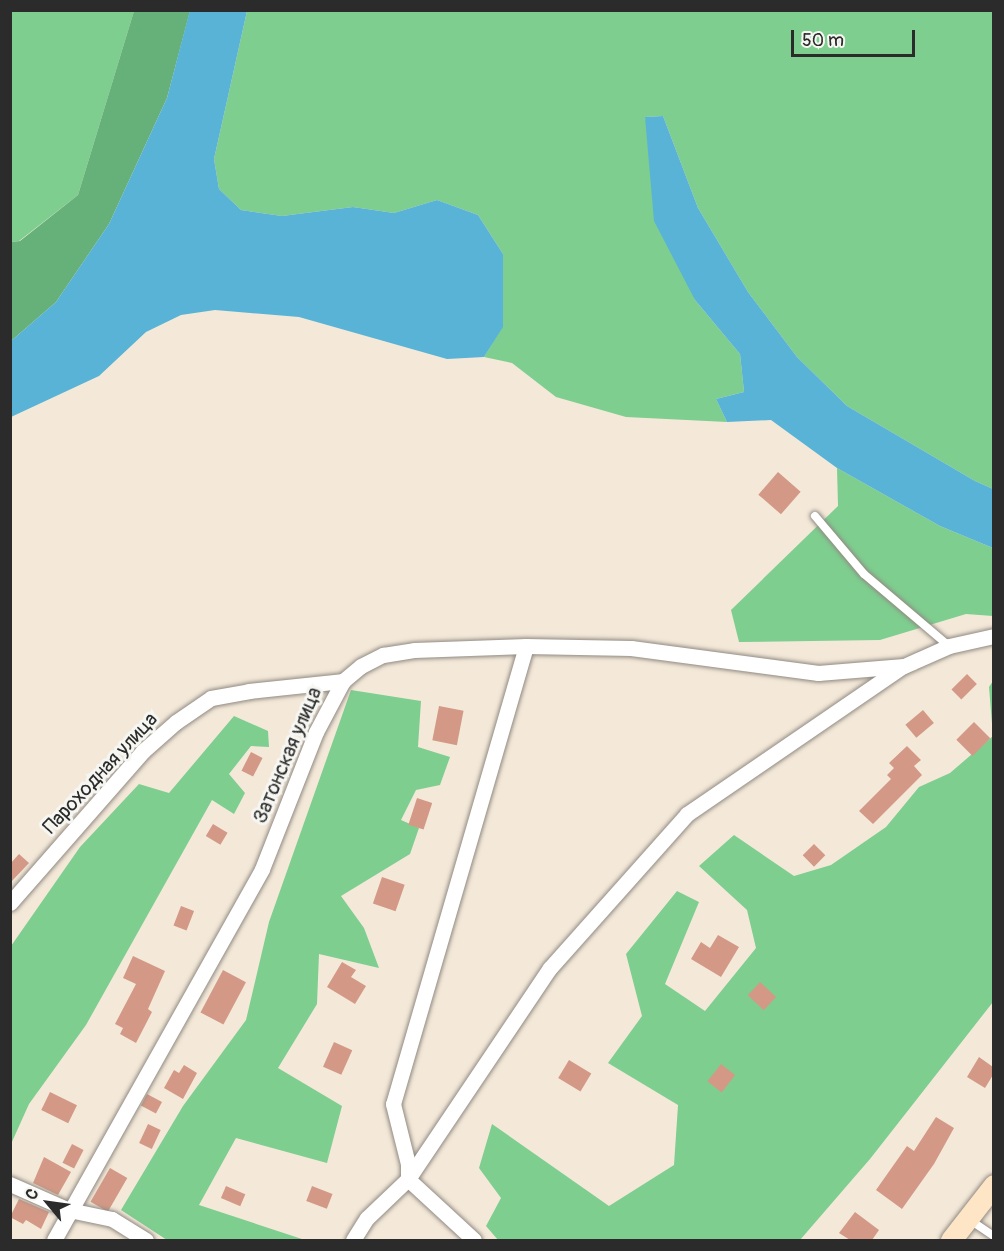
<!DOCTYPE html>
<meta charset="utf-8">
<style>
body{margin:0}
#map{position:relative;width:1004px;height:1251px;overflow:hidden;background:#f4e9d9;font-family:Pangolin,sans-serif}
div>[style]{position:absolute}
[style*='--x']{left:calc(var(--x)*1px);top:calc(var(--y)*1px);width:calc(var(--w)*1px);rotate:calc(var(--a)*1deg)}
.green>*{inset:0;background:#7ece8f}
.forest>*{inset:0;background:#66b17a}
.water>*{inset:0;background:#58b3d6}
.building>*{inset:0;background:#d39986;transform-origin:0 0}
.roads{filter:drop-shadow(0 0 2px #908a82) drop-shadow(0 0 2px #908a82)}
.lane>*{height:8px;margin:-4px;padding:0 4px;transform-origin:4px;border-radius:4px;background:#fff}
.street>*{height:15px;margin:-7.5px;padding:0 7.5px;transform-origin:7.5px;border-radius:7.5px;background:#fff}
.secondary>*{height:21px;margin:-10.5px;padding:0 10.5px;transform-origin:10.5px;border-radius:10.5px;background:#fde5c5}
span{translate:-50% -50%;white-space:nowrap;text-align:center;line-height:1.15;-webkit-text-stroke:6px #f6f6f2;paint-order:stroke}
.street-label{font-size:20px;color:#2b2b2b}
.frame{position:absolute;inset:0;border:12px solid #2b2b2b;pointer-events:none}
.north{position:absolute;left:18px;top:1173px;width:60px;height:60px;-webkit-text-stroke:4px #f6f6f2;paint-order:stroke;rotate:299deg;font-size:16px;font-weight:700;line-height:24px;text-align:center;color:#2b2b2b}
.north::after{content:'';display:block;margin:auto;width:21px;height:27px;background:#2b2b2b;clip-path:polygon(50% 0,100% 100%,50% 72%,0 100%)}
.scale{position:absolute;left:791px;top:30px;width:124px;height:27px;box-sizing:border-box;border:3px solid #2b2b2b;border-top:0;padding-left:8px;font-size:18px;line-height:21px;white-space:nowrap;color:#2b2b2b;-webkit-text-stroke:4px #f6f6f2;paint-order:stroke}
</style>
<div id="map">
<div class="green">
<i style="clip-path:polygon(11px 11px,134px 11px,78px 195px,19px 241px,11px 242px)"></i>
<i style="clip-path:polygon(247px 11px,993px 11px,993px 489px,975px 481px,847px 406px,797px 357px,748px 292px,698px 208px,663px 116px,645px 117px,695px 300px,740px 354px,744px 392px,716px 399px,727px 422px,626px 417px,556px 397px,512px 363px,484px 357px,503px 326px,503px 254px,478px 215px,437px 200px,394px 213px,353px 207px,282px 216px,241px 210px,219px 189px,214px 159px)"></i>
<i style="clip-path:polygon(837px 468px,940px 526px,993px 548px,993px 616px,966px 614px,880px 640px,739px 642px,731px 610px,838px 506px)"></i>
<i style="clip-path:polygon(993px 681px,993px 1002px,870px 1159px,800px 1240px,498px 1240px,486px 1226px,501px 1198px,479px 1168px,492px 1124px,609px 1206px,674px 1165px,678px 1105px,608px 1063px,642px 1016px,626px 954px,677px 891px,699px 902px,665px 984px,705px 1011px,756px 948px,747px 910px,699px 866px,734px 835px,794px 876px,831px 865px,886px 827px,919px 787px,950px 773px,993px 736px,989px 687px)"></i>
<i style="clip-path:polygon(351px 690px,421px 701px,418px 747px,450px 757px,440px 785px,416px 790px,401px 820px,419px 828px,410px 854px,341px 896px,364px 928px,379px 968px,319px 954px,317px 1004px,278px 1068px,342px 1106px,327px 1163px,236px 1138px,199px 1205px,305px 1240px,167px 1240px,121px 1210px,183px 1106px,246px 1020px,269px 922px)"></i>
<i style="clip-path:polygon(234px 716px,268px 731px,269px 747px,251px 746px,229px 774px,245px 793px,234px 814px,212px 800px,86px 1025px,29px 1104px,11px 1144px,11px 946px,80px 847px,139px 784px,169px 793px)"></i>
</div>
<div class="forest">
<i style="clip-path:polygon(134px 11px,190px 11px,167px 98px,109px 224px,56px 302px,11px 341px,11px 242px,20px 241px,78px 195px)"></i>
</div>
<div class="water">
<i style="clip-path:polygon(190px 10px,247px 11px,214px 159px,219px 189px,241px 210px,282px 216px,353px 207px,394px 213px,437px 200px,478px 215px,503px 254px,503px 327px,484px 357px,447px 359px,299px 317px,215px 310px,181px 315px,146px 332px,99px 376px,11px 417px,11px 341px,56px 302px,109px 224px,167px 98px)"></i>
<i style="clip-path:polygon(663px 116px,698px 208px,748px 292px,797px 357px,847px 406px,975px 481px,993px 489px,993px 548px,940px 526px,837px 468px,771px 420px,727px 422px,716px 399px,744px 392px,740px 354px,695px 300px,654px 221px,645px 117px)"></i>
</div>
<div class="building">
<i style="left:778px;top:472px;width:30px;height:30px;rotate:41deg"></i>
<i style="left:967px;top:674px;width:14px;height:22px;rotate:45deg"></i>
<i style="left:439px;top:706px;width:25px;height:35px;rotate:11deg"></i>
<i style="left:923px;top:710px;width:17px;height:23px;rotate:50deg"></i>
<i style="left:974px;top:722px;width:23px;height:25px;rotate:45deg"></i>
<i style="clip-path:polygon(907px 746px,921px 760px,914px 766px,922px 775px,873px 824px,859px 811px,891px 779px,887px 775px,894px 768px,889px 763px)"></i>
<i style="left:251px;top:752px;width:13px;height:21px;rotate:27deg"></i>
<i style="left:417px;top:798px;width:16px;height:28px;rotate:18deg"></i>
<i style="left:213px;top:824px;width:17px;height:14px;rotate:31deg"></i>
<i style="left:814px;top:844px;width:16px;height:16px;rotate:45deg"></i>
<i style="clip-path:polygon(19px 854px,29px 863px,10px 883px,10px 864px)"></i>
<i style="left:382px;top:877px;width:24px;height:28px;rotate:19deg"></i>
<i style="left:181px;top:906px;width:14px;height:21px;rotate:21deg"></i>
<i style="clip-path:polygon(718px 935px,739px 947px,721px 977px,691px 959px,701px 942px,710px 948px)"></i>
<i style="clip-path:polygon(133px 956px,165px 971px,148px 1009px,152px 1012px,136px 1043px,120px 1034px,123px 1028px,115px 1024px,136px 984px,123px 978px)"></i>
<i style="clip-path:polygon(342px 962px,356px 970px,351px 977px,366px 986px,355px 1004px,327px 987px)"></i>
<i style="left:223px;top:970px;width:26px;height:48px;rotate:28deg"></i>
<i style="left:760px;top:982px;width:22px;height:18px;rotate:43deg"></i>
<i style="left:334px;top:1042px;width:20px;height:27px;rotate:24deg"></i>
<i style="clip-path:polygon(979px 1057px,993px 1067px,993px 1075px,985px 1088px,967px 1077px)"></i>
<i style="left:569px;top:1060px;width:26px;height:21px;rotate:31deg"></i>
<i style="left:721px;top:1064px;width:18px;height:22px;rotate:38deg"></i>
<i style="clip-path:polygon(184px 1065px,197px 1073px,183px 1099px,164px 1088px,174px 1070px,179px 1073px)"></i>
<i style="left:50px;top:1092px;width:30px;height:20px;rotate:26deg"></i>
<i style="left:147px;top:1094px;width:17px;height:13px;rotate:28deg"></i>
<i style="clip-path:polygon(936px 1117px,954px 1128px,934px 1164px,902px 1209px,876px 1190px,907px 1146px,914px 1151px)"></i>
<i style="left:148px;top:1124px;width:14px;height:21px;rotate:25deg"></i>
<i style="left:72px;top:1144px;width:13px;height:21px;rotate:27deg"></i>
<i style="clip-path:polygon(44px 1157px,71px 1172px,58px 1195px,33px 1183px)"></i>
<i style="left:110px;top:1168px;width:20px;height:39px;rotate:30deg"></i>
<i style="left:226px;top:1186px;width:21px;height:13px;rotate:23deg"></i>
<i style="left:312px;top:1186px;width:22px;height:16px;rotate:21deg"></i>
<i style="clip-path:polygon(19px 1199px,49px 1212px,41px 1229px,26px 1220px,23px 1224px,10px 1217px)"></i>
<i style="clip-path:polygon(855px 1212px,879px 1230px,872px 1240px,850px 1240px,839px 1233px)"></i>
</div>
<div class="roads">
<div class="lane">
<i style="--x:815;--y:516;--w:76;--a:49.8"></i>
<i style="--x:864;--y:574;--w:111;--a:40.3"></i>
<i style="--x:970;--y:1220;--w:29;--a:34"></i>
</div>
<div class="street">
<i style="--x:10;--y:903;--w:202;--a:-48.8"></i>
<i style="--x:143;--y:751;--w:44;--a:-41.3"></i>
<i style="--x:176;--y:722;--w:42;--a:-34.4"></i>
<i style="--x:211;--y:698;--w:39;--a:-10"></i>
<i style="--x:249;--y:691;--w:95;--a:-6.1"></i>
<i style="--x:10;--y:1184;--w:64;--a:23.8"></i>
<i style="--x:69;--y:1210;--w:44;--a:11.8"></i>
<i style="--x:112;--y:1219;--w:40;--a:32"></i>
<i style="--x:54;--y:1240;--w:425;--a:-60.7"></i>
<i style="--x:262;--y:869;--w:147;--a:-68.5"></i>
<i style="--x:316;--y:732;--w:58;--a:-62.1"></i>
<i style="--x:343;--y:681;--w:23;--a:-40"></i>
<i style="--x:361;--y:666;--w:25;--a:-27"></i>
<i style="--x:383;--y:655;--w:31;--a:-9"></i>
<i style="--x:414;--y:650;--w:112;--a:-2"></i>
<i style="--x:526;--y:646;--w:105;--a:1.1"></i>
<i style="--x:631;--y:648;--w:189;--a:7.6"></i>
<i style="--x:818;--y:673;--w:86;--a:-4.7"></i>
<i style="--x:904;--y:666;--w:49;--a:-24"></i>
<i style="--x:949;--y:646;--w:46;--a:-12.5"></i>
<i style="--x:353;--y:1240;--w:26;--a:-58"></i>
<i style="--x:367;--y:1218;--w:57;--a:-43.6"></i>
<i style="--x:408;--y:1179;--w:254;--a:-56.1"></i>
<i style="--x:550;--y:968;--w:206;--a:-48.3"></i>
<i style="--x:687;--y:814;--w:260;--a:-34.4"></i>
<i style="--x:474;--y:1240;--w:90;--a:-137.3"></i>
<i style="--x:408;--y:1179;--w:15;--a:-90"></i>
<i style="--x:408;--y:1164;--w:62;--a:-104"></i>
<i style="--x:393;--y:1104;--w:477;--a:-73.8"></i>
</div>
<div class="secondary">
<i style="--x:951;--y:1240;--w:70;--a:-52"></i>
</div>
</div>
<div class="street-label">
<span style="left:287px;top:755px;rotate:-67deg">Затонская улица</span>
<span style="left:100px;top:773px;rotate:-47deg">Пароходная улица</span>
</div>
<div class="frame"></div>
<div class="north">С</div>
<div class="scale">50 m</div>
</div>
